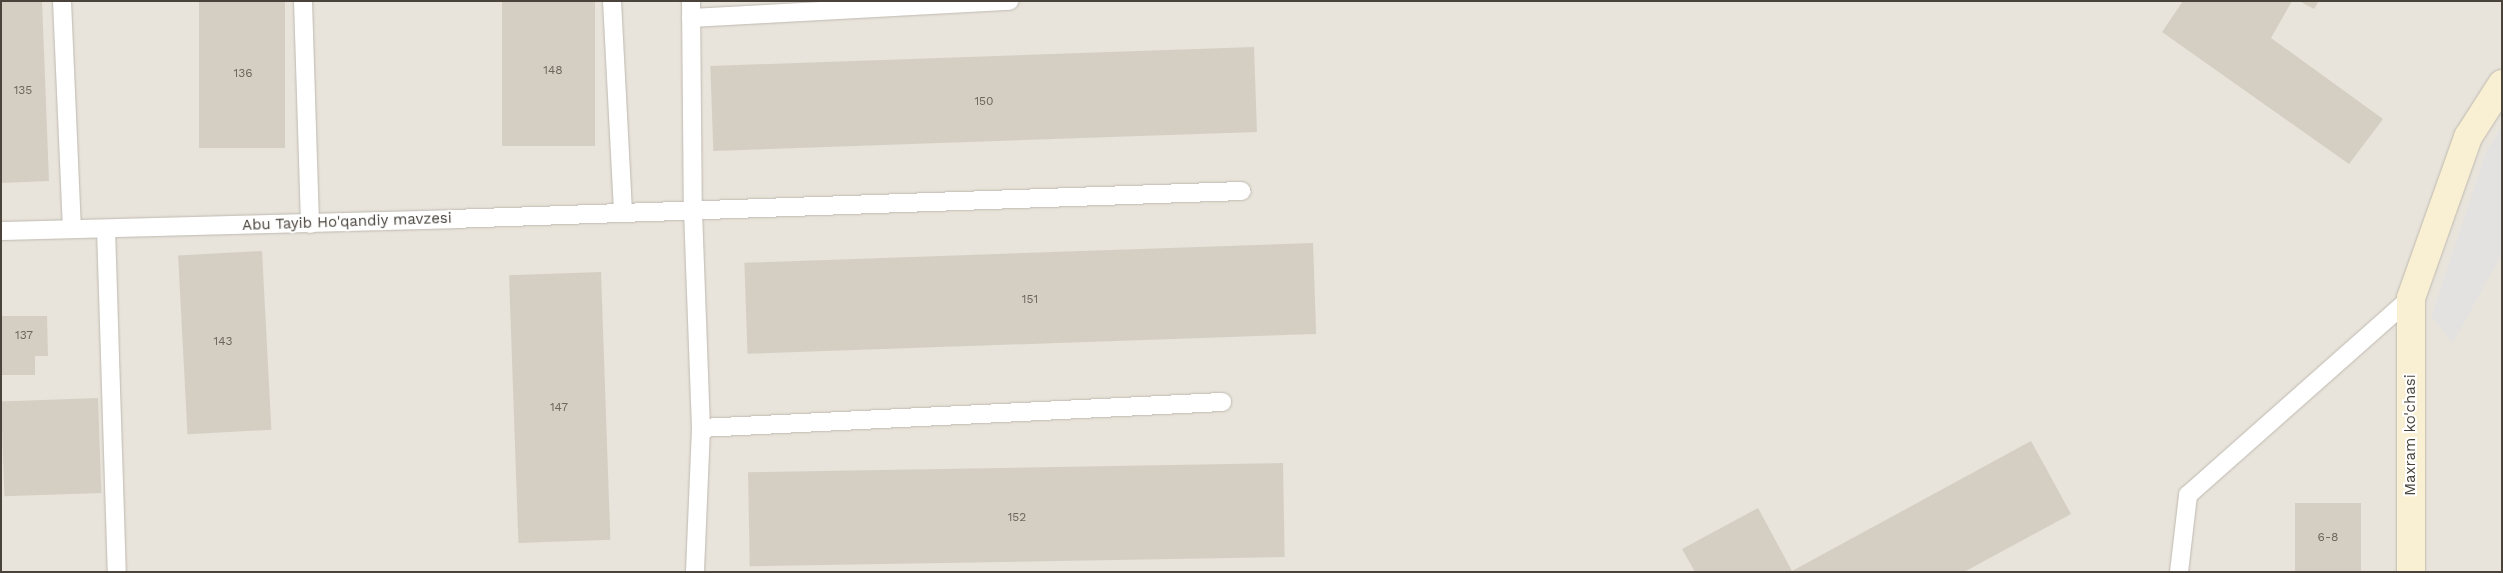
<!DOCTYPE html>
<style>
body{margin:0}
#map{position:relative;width:2503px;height:573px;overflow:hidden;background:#f5f2ed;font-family:"Work Sans",sans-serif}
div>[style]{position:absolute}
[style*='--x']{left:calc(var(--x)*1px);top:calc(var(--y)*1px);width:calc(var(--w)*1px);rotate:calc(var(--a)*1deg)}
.residential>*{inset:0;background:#e8e4db;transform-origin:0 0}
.parking>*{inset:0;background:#e4e2e0}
.building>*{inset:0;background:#d5cec3;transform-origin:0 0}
.roads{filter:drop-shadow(0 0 1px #bfb9b0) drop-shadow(0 0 1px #bfb9b0)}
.lane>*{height:18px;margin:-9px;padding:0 9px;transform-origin:9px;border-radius:9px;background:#fff}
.secondary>*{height:28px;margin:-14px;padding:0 14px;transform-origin:14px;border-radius:14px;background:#f9efd2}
span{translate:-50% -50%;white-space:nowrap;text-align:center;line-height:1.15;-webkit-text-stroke:4px #fff;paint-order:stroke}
.number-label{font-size:12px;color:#6c665d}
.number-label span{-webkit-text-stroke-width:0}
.street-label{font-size:15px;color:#49433b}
.frame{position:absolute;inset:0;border:2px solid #49433b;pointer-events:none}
</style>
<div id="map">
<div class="residential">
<i style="left:1px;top:1px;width:2501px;height:571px"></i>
</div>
<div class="parking">
<i style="clip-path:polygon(2502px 126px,2502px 254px,2453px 343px,2431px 317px,2486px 152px)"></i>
</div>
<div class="building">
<i style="clip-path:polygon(1px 1px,42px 1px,49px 181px,1px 183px)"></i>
<i style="left:199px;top:1px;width:86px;height:147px"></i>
<i style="left:502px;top:1px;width:93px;height:145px"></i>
<i style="clip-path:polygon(2183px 1px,2292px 1px,2271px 38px,2383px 119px,2349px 164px,2162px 32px)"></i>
<i style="clip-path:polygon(2299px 1px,2319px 1px,2314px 9px)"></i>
<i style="left:1254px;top:47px;width:85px;height:544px;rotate:88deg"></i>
<i style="left:1313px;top:243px;width:91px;height:569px;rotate:88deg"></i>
<i style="left:262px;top:251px;width:179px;height:84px;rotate:87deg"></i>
<i style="left:601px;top:272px;width:268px;height:92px;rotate:88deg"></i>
<i style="clip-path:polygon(1px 316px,47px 316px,48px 356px,35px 356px,35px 375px,1px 375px)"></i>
<i style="left:98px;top:398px;width:95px;height:97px;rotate:88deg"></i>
<i style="clip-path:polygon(2031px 441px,2071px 514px,1964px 572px,1695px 572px,1682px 549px,1758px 508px,1792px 571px)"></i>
<i style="left:1283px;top:463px;width:94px;height:535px;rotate:89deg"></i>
<i style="left:2361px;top:503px;width:69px;height:66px;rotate:90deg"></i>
</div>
<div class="roads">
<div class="lane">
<i style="--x:62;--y:1;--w:228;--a:87.5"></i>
<i style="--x:303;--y:1;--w:223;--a:88.2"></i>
<i style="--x:612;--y:1;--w:211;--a:87"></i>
<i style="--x:691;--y:1;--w:210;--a:89.5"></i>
<i style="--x:693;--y:211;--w:217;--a:87.9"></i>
<i style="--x:701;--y:428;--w:144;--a:92.4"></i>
<i style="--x:691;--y:18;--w:319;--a:-3.1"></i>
<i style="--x:106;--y:229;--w:343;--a:88.2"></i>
<i style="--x:1;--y:231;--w:451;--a:-1.5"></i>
<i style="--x:452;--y:219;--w:790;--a:-2.03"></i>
<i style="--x:701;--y:428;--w:522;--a:-2.86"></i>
<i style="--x:2179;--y:572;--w:78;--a:-83.3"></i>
<i style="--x:2188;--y:495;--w:298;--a:-41.5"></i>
</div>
<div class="secondary">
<i style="--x:2411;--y:572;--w:274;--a:-90"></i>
<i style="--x:2411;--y:298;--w:171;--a:-70.5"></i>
<i style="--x:2468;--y:137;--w:63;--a:-57.3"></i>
</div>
</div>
<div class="number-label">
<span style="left:553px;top:71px">148</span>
<span style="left:243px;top:74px">136</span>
<span style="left:23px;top:91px">135</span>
<span style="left:984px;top:102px">150</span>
<span style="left:1030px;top:300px">151</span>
<span style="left:24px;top:336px">137</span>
<span style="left:223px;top:342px">143</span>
<span style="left:559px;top:408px">147</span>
<span style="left:1017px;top:518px">152</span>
<span style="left:2328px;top:538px">6-8</span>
</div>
<div class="street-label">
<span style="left:347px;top:222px;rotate:-2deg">Abu Tayib Ho'qandiy mavzesi</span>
<span style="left:2411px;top:435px;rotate:-90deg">Maxram ko'chasi</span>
</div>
<div class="frame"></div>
</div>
